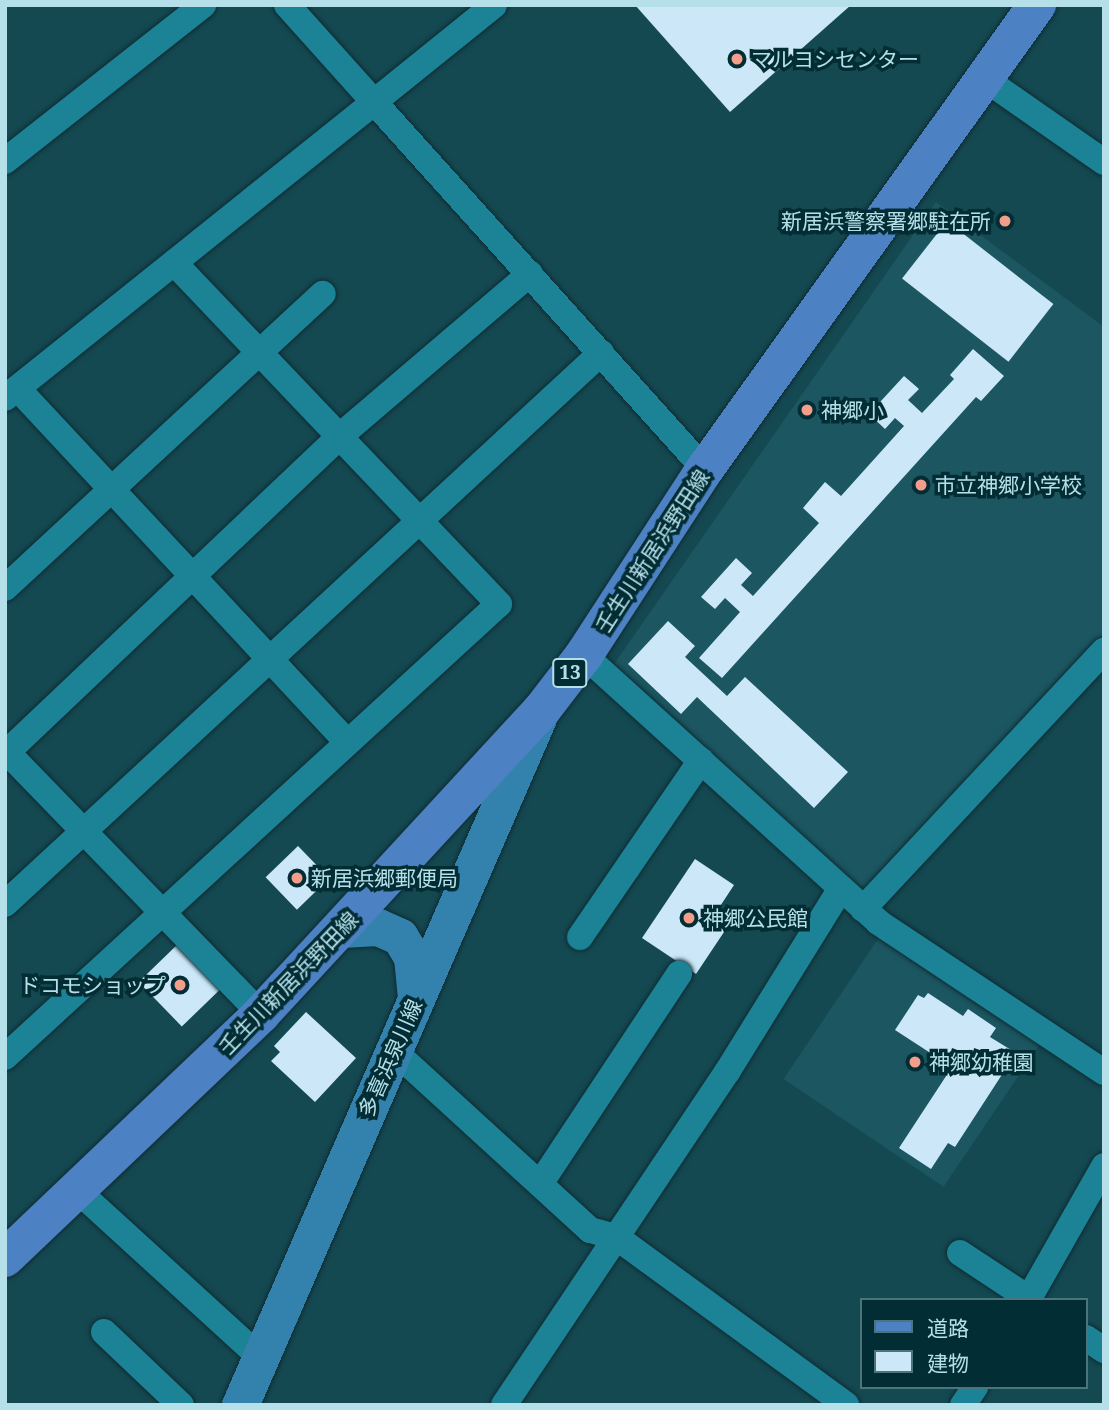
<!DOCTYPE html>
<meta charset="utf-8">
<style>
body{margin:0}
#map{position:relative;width:1109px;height:1410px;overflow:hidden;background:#154952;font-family:"Noto Serif","Noto Sans JP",serif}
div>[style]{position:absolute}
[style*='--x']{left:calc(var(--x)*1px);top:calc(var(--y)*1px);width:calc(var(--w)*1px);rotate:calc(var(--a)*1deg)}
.built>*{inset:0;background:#1c5661;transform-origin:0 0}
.building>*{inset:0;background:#cce8f8;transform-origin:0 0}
.roads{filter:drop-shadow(0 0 2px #0e2c32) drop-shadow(0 0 2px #0e2c32)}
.minor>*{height:26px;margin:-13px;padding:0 13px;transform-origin:13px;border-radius:13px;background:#1b8395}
.secondary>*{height:37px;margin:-18.5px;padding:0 18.5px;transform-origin:18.5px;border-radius:18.5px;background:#3382ad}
.primary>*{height:38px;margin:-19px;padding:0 19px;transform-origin:19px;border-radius:19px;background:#4c81c4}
.dots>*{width:19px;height:19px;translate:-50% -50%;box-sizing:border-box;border:4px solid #032d35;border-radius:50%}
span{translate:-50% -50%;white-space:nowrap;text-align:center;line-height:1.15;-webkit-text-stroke:7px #032d35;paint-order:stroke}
.shield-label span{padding:2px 5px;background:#032d35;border:2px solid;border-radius:5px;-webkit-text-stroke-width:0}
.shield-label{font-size:19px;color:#b5e0e9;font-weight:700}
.poi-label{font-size:21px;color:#b5e0e9}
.left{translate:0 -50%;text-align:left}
.right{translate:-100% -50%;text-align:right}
.street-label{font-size:21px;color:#b5e0e9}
.frame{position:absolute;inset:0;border:7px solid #b5e0e9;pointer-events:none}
.legend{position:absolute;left:860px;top:1298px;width:228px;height:91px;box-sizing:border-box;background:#032d35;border:2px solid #4a757d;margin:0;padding:9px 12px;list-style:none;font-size:21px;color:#b5e0e9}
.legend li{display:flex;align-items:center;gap:14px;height:35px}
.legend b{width:35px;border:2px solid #4a757d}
</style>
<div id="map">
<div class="built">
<i style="clip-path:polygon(936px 202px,1104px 327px,1104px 642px,872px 890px,859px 890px,612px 667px)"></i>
<i style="left:882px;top:933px;width:193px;height:176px;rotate:34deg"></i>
</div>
<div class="building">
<i style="clip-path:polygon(635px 5px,851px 5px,730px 112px)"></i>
<i style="left:947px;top:221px;width:135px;height:73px;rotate:38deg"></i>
<i style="clip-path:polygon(973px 349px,1004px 376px,981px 401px,976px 397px,722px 678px,699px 658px,740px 612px,725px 598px,715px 609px,701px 597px,736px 558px,752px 573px,741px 585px,753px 596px,819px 523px,803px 508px,825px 482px,841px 496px,904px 426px,895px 418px,885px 429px,869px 414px,904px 376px,919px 389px,908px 400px,922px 413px,954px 379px,950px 375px)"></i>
<i style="clip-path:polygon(668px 621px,695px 646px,685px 657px,727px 696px,745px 677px,848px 772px,814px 808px,697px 697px,681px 714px,628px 664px)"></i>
<i style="left:298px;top:846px;width:45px;height:45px;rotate:46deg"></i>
<i style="clip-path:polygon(695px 859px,734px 885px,715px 914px,730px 923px,696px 974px,642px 938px)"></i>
<i style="left:179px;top:943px;width:62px;height:56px;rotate:46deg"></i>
<i style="clip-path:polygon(928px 993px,963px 1016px,968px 1009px,996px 1028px,990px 1037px,1016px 1053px,955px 1147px,948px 1143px,931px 1169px,899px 1148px,952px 1067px,895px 1030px,918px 995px,924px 998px)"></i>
<i style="clip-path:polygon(306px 1012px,356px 1058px,315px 1102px,271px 1061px,280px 1052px,274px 1046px)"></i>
</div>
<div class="roads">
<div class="minor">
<i style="--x:287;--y:5;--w:130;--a:48.1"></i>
<i style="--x:374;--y:102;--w:154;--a:-38.9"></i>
<i style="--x:985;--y:79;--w:145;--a:34.9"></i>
<i style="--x:5;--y:161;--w:252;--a:-38.2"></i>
<i style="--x:18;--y:389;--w:481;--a:47"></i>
<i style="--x:5;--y:398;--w:473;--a:-38.7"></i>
<i style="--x:374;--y:102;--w:494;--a:48"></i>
<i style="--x:5;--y:588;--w:433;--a:-42.8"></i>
<i style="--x:584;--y:655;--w:397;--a:42.2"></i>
<i style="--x:878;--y:922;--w:271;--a:33.6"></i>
<i style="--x:5;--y:750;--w:368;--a:45.9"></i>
<i style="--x:5;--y:754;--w:462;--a:-43.5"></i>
<i style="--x:340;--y:436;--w:250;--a:-40.5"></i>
<i style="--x:5;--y:904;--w:812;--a:-42.75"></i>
<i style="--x:863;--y:909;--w:353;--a:-47"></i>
<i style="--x:580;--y:937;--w:214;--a:-55.6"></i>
<i style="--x:393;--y:1050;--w:267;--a:42.4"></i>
<i style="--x:590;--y:1230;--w:27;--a:15"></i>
<i style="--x:616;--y:1237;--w:285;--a:36.1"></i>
<i style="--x:5;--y:1057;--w:670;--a:-42.52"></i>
<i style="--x:499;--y:604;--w:471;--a:-133.6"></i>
<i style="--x:540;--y:1184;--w:252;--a:-56.5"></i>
<i style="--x:78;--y:1191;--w:246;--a:42.4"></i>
<i style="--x:960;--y:1253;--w:85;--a:33.5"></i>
<i style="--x:1028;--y:1300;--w:154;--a:-60.4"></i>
<i style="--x:104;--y:1332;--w:106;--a:43.5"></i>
<i style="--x:1086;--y:1338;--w:22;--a:34"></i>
<i style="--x:504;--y:1405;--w:401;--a:-56.2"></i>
<i style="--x:727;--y:1072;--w:216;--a:-58.2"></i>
<i style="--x:963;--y:1405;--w:22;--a:-56"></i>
</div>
<div class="secondary">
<i style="--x:341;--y:929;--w:37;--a:-3"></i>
<i style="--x:378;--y:927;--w:24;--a:24"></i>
<i style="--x:400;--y:937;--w:23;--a:59"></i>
<i style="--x:412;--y:957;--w:41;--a:84.4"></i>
<i style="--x:240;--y:1405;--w:749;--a:-66.55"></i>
</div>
<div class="primary">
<i style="--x:5;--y:1258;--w:354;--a:-43.6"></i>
<i style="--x:261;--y:1014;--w:413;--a:-47.3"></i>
<i style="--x:541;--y:711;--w:71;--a:-52.5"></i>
<i style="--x:584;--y:655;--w:222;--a:-57"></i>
<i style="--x:705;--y:469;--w:571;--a:-54.42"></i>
</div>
</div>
<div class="dots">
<i style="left:737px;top:59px;background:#f49d8b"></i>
<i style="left:1005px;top:221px;background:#f49d8b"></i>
<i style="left:807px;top:410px;background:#f49d8b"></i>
<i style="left:921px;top:485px;background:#f49d8b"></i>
<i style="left:297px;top:878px;background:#f49d8b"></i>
<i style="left:689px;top:918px;background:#f49d8b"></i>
<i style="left:180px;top:985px;background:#f49d8b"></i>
<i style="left:915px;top:1062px;background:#f49d8b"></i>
</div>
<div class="shield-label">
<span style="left:570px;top:673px">13</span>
</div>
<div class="poi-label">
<span class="left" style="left:751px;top:59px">マルヨシセンター</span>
<span class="right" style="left:991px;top:221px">新居浜警察署郷駐在所</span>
<span class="left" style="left:821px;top:410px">神郷小</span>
<span class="left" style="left:935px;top:485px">市立神郷小学校</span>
<span class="left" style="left:311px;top:878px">新居浜郷郵便局</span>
<span class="left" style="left:703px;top:918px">神郷公民館</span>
<span class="right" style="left:166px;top:985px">ドコモショップ</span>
<span class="left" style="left:929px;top:1062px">神郷幼稚園</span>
</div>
<div class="street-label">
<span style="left:652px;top:551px;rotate:-57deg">壬生川新居浜野田線</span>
<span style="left:288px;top:983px;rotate:-46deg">壬生川新居浜野田線</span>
<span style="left:390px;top:1058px;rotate:-66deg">多喜浜泉川線</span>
</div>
<div class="frame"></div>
<ul class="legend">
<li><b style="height:9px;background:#4c81c4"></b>道路</li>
<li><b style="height:19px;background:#cce8f8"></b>建物</li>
</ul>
</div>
